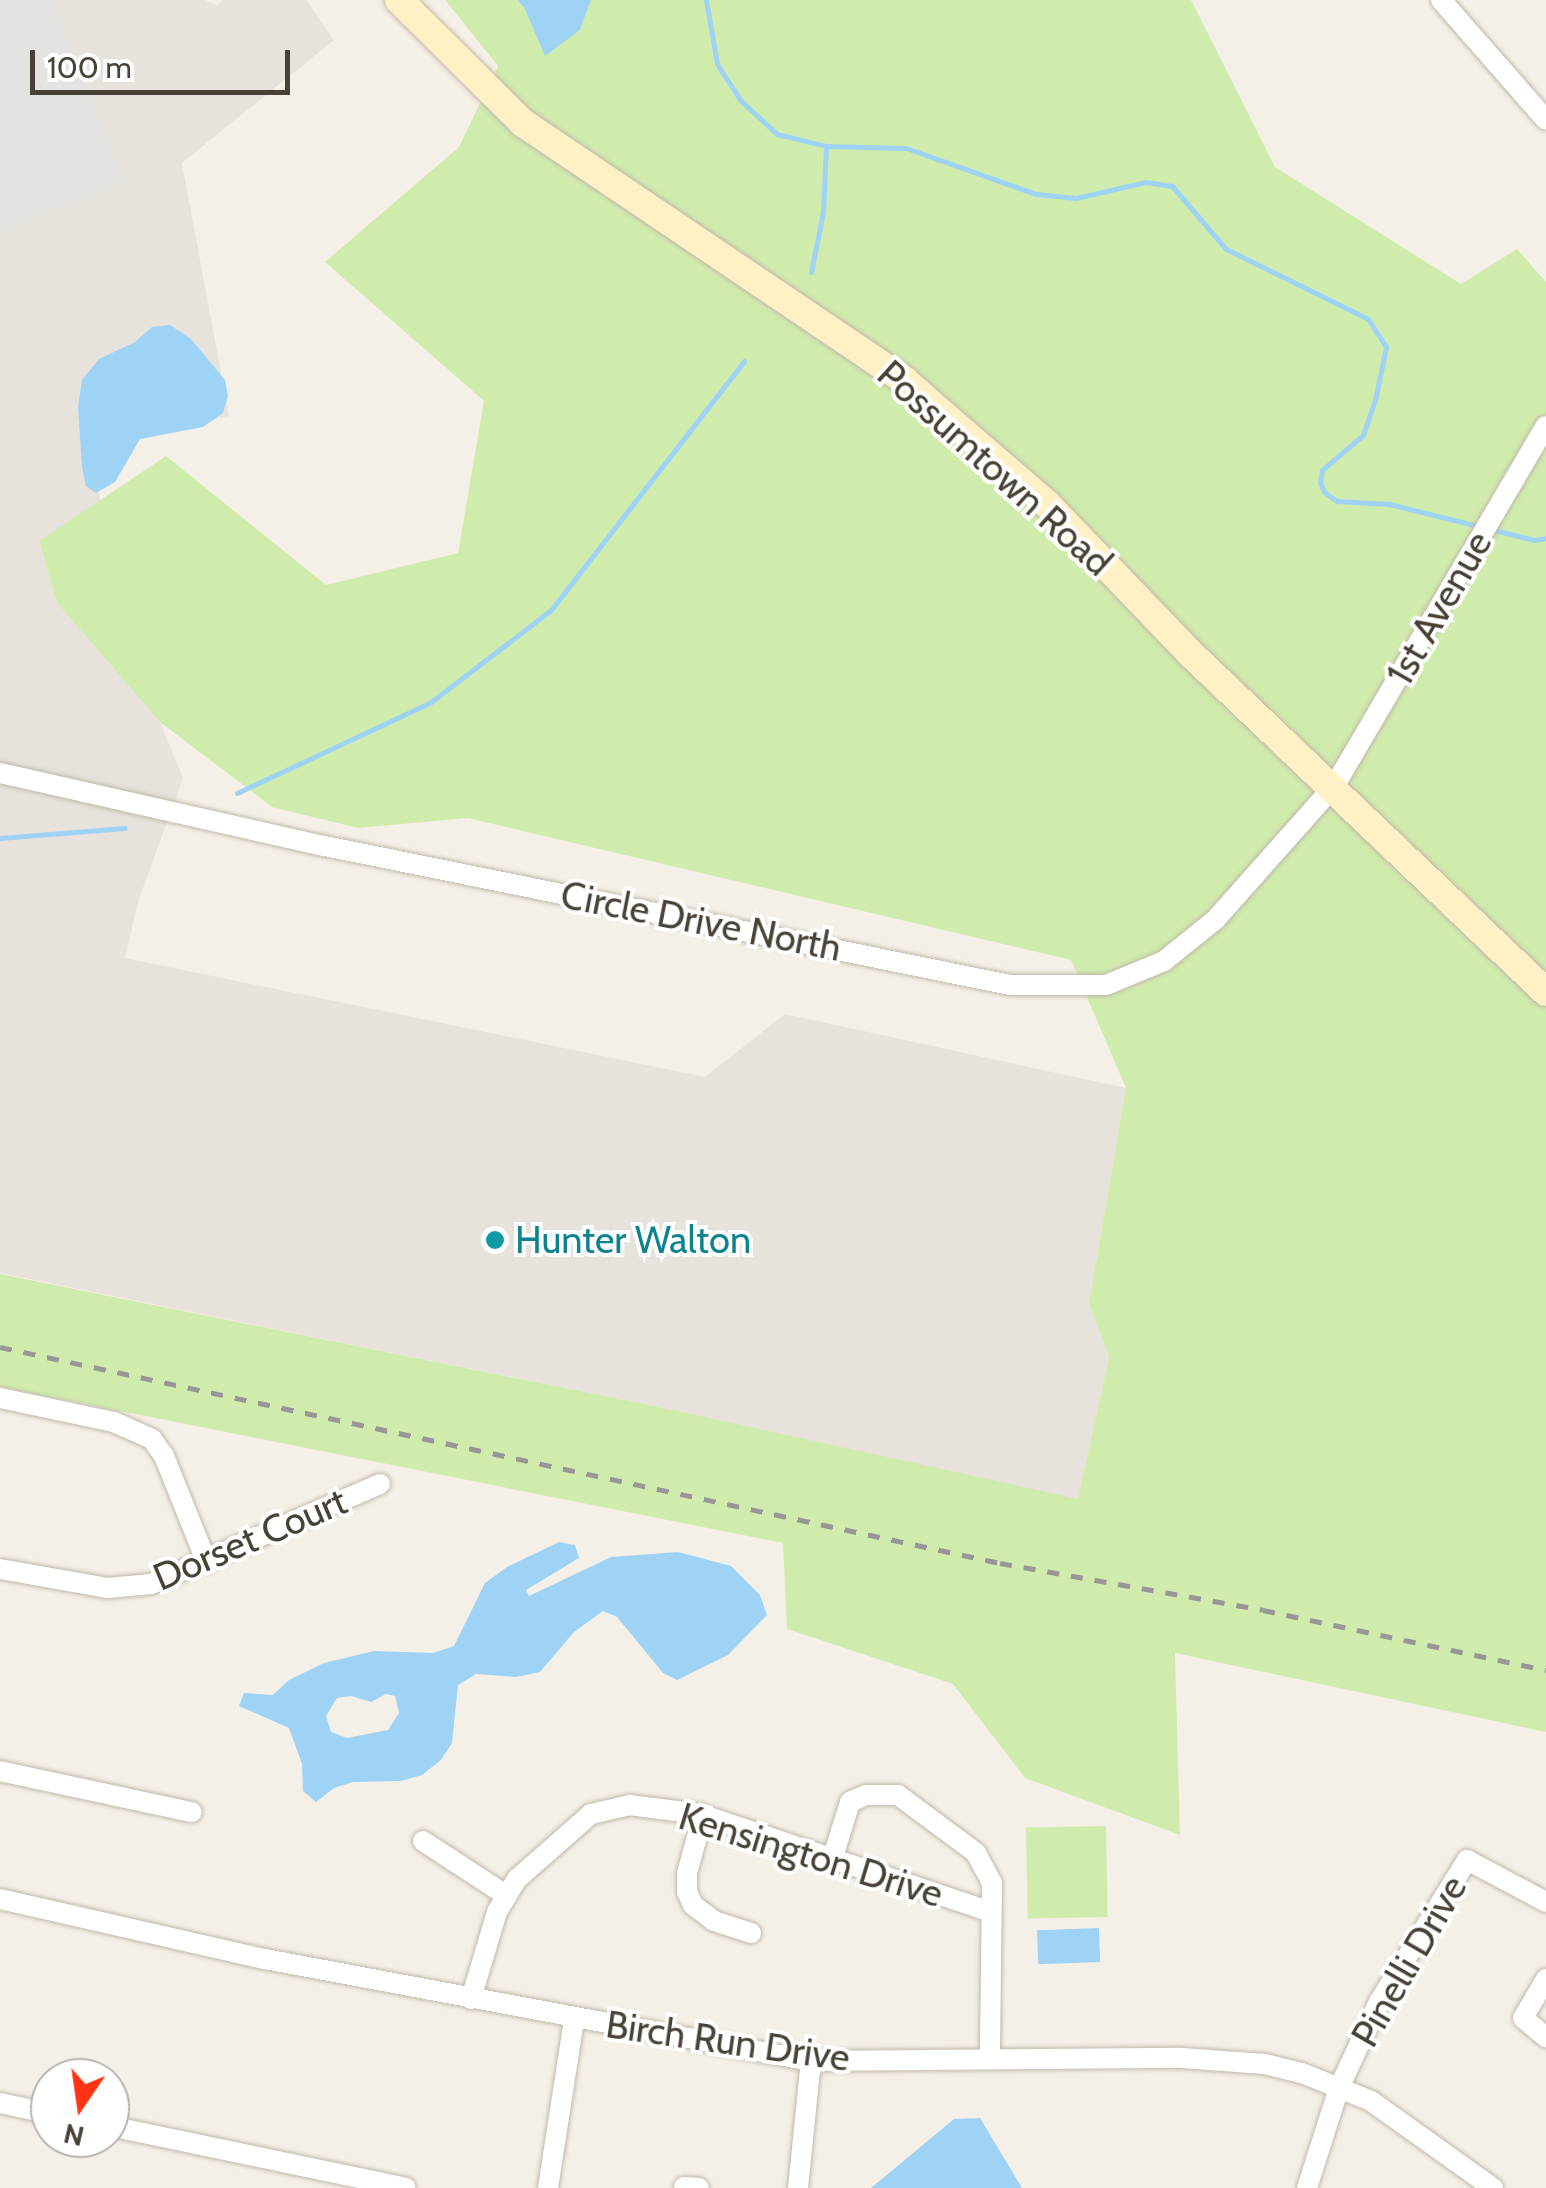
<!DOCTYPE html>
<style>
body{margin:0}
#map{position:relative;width:1546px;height:2188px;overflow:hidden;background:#f5f0e7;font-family:Cabin,sans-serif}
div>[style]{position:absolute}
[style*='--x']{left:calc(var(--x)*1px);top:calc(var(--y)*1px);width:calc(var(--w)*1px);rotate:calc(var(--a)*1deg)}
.industrial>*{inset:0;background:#e7e2dc}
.green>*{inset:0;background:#d0ecad;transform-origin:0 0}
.parking>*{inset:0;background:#e5e3df}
.water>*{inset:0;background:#9fd3f6;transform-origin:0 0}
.stream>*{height:5px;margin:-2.5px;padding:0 2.5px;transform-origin:2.5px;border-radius:2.5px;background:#9fd3f6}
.roads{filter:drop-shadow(0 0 2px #c1b8a9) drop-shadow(0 0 2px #c1b8a9)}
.minor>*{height:20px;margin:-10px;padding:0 10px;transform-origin:10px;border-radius:10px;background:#fff}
.secondary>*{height:28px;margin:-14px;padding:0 14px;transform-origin:14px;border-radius:14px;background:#fff0c6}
.rail>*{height:5px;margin-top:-2.5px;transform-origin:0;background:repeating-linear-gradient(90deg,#979797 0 12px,transparent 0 24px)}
.dots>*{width:28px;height:28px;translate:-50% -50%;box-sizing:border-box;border:5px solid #fff;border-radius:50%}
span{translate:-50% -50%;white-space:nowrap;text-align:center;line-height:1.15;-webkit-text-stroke:8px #fff;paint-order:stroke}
.street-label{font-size:38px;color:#484135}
.culture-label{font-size:38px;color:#0d838f}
.left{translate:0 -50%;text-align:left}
.north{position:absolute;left:30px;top:2058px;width:100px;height:100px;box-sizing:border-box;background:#fff;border:2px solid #b6b3ae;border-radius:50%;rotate:193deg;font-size:28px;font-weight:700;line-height:40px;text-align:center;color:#484135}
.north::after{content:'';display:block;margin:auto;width:35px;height:45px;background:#ff3313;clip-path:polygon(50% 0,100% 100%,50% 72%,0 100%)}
.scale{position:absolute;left:30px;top:50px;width:260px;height:45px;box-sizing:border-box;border:5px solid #484135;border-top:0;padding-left:12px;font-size:30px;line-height:35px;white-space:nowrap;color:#484135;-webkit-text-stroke:8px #fff;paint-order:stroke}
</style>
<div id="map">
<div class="industrial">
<i style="clip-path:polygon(0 0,205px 0,217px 6px,223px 0,306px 0,334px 40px,182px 163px,229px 416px,90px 445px,101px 504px,39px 541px,57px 603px,160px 722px,183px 778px,138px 902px,125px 958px,705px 1077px,785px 1014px,1126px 1088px,1089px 1303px,1109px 1357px,1078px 1500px,664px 1408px,0 1273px)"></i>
</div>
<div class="green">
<i style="clip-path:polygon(445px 0,517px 0,580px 30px,591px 0,1191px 0,1275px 167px,1461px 284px,1517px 249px,1546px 282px,1546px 1732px,1175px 1653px,1180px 1835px,1025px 1778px,953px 1684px,787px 1629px,783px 1543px,0 1387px,0 1274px,664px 1408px,1078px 1499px,1109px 1357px,1089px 1303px,1126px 1088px,1071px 960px,468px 818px,358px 828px,272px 807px,160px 722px,57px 603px,39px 541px,166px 456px,326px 585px,458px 553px,484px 401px,325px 262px,459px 147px,498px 66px)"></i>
<i style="left:1106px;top:1826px;width:91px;height:80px;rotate:89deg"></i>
</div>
<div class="parking">
<i style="clip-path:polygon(0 0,53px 0,126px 182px,0 232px)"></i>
</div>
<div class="water">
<i style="clip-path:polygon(517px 0,591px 0,580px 30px,545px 56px,524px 7px)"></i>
<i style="clip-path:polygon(170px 325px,191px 339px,225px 380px,228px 396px,223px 413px,203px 427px,140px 439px,115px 482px,96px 493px,86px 486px,82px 467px,78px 407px,82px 380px,99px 359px,135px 342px,152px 327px)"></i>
<i style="clip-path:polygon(evenodd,559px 1542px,575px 1545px,579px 1558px,526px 1590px,529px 1596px,611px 1557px,678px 1552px,731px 1566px,760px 1595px,767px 1615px,728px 1655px,677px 1680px,663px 1673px,617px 1617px,603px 1611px,574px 1632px,540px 1672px,516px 1677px,476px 1674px,458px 1685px,452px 1743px,441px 1760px,422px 1775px,401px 1781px,353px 1782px,334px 1788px,316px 1802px,303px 1791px,302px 1764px,289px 1728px,239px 1706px,244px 1693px,273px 1695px,289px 1680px,324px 1663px,374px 1651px,433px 1653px,454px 1646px,485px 1583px,507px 1567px,559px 1542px,386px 1694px,395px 1696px,399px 1713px,388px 1730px,347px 1738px,331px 1732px,326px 1716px,337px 1698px,351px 1696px,371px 1702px,386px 1694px)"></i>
<i style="left:1099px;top:1928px;width:34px;height:62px;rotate:88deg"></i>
<i style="clip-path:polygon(980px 2118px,1022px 2188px,871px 2188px,954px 2119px)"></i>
</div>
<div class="stream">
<i style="--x:706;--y:0;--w:65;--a:80.2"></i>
<i style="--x:717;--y:64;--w:44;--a:57"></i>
<i style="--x:741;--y:101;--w:49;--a:42.5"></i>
<i style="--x:777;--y:134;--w:50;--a:13.8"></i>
<i style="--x:826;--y:146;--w:80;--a:1.4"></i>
<i style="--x:906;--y:148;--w:138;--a:19.5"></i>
<i style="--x:1036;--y:194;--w:40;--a:5.7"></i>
<i style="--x:1076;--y:198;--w:72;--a:-12.9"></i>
<i style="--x:1146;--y:182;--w:26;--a:9"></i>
<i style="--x:1172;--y:186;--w:83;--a:49.4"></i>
<i style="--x:1226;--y:249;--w:158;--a:26.2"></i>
<i style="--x:1368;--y:319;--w:33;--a:57"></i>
<i style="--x:1386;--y:347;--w:54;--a:101.7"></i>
<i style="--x:1375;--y:400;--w:37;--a:109"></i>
<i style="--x:1363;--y:435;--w:54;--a:139.5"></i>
<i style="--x:1322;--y:470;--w:12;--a:99"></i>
<i style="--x:1320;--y:482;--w:11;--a:68"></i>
<i style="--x:1324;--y:492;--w:16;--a:35"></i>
<i style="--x:1337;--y:501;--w:52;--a:3.3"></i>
<i style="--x:1389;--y:504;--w:92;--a:13.9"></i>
<i style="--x:811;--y:272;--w:61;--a:-78.7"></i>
<i style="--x:823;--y:212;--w:66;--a:-87.4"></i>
<i style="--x:1494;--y:530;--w:41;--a:14"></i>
<i style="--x:1534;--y:540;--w:12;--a:-9"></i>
<i style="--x:237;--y:793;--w:214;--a:-25.1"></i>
<i style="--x:431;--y:702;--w:151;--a:-37.5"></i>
<i style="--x:551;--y:610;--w:315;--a:-52.2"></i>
<i style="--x:0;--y:838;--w:125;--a:-4.6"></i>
</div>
<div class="roads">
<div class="minor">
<i style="--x:1441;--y:0;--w:159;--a:48.8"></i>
<i style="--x:0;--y:773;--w:333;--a:12.7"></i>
<i style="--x:325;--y:846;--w:699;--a:11.47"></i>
<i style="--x:1010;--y:985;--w:96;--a:0"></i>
<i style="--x:1106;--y:985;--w:63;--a:-22.5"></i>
<i style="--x:1164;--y:961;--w:67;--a:-38.9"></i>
<i style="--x:1216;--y:919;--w:179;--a:-48.4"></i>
<i style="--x:1335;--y:785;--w:416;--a:-59.6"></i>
<i style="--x:0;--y:1398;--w:116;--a:11.9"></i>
<i style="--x:114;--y:1422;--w:42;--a:24.1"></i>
<i style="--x:152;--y:1439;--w:21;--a:55"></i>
<i style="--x:164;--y:1456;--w:115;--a:68.1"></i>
<i style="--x:0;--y:1569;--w:110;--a:10"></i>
<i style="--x:108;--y:1588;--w:43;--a:-5.3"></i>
<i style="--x:151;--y:1584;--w:250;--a:-23.6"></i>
<i style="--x:0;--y:1771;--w:196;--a:12.1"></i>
<i style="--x:703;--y:1815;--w:60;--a:105.4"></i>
<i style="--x:687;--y:1873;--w:19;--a:90"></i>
<i style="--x:687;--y:1892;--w:14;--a:65"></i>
<i style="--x:693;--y:1905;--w:26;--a:37"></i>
<i style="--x:714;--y:1921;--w:39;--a:18"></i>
<i style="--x:423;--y:1841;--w:100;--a:33.2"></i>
<i style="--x:833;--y:1857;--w:58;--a:-72.8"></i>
<i style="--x:850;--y:1802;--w:17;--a:-24"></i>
<i style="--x:866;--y:1795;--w:32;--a:0"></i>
<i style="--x:898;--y:1795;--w:97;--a:36.6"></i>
<i style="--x:976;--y:1853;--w:34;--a:62"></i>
<i style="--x:992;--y:1883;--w:176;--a:90.7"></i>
<i style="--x:0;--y:1899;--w:272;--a:12.8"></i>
<i style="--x:265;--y:1959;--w:555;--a:10.58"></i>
<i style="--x:811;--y:2061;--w:371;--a:-0.5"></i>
<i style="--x:1182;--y:2058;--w:83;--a:4.1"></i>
<i style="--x:1265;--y:2064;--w:38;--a:14"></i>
<i style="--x:1302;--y:2073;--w:74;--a:22.1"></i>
<i style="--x:1371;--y:2101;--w:150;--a:35.5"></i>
<i style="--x:1546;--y:1979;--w:45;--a:120.5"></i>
<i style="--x:1523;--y:2018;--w:30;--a:40"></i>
<i style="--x:471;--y:1999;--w:91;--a:-73.4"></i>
<i style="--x:497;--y:1912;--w:39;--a:-59"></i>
<i style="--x:517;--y:1879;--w:98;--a:-41.3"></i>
<i style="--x:591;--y:1814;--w:39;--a:-13"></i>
<i style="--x:629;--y:1805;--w:72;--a:7.2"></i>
<i style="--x:700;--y:1814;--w:307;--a:18.6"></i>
<i style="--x:0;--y:2103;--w:51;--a:12.4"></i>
<i style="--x:110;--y:2126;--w:302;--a:11.8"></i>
<i style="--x:684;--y:2187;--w:15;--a:4"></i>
<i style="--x:548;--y:2188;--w:170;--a:-81.2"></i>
<i style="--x:798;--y:2188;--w:128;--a:-84.2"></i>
<i style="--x:1307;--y:2188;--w:105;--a:-72.3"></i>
<i style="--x:1339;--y:2088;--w:95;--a:-65.1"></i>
<i style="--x:1379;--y:2002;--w:167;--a:-58.2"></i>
<i style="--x:1467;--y:1860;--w:89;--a:28"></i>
</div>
<div class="secondary">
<i style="--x:399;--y:0;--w:175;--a:44.8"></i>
<i style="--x:523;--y:123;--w:461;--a:34"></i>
<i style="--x:905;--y:381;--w:53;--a:41.2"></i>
<i style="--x:945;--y:416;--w:136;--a:40.8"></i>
<i style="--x:1048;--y:505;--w:209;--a:46.2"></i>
<i style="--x:1193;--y:656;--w:487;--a:43.6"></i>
</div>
</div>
<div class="rail">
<i style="--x:0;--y:1347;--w:1023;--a:12.19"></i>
<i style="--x:1000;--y:1563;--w:267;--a:10.1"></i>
<i style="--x:1263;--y:1610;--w:289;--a:12"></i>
</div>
<div class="dots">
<i style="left:495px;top:1240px;background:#0f9aa8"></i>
</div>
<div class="street-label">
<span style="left:995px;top:468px;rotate:42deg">Possumtown Road</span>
<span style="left:1439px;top:608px;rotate:-60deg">1st Avenue</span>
<span style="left:701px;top:921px;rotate:11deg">Circle Drive North</span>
<span style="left:250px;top:1539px;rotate:-23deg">Dorset Court</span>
<span style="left:811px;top:1855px;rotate:17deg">Kensington Drive</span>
<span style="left:1409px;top:1961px;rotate:-60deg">Pinelli Drive</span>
<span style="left:728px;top:2041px;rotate:8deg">Birch Run Drive</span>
</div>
<div class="culture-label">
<span class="left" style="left:515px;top:1240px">Hunter Walton</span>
</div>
<div class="north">N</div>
<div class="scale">100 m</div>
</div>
